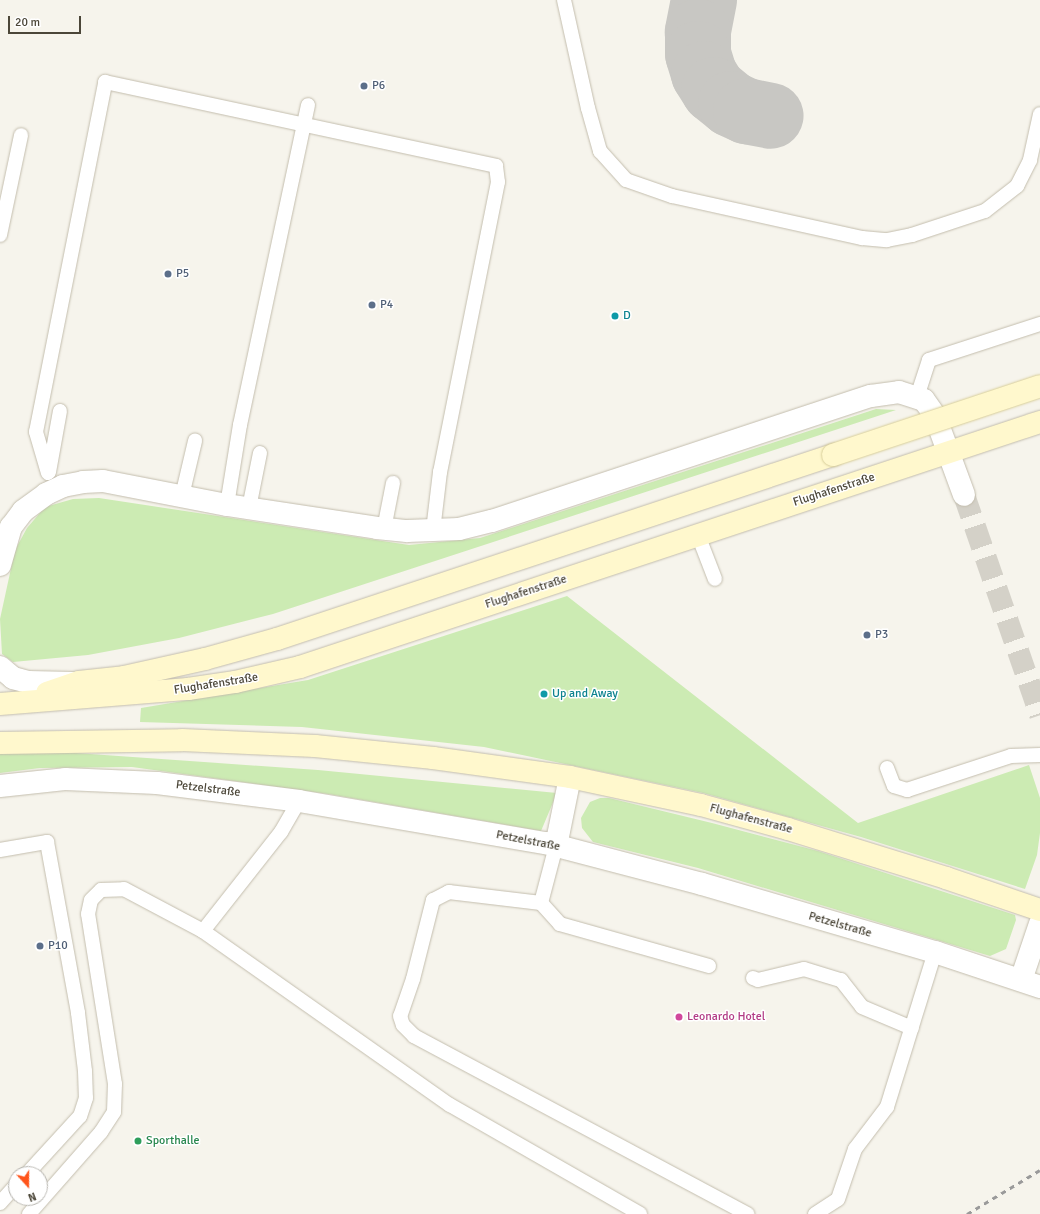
<!DOCTYPE html>
<meta charset="utf-8">
<style>
body{margin:0}
#map{position:relative;width:1040px;height:1214px;overflow:hidden;background:#f6f4ec;font-family:Signika,sans-serif}
div>[style]{position:absolute}
[style*='--x']{left:calc(var(--x)*1px);top:calc(var(--y)*1px);width:calc(var(--w)*1px);rotate:calc(var(--a)*1deg)}
.green>*{inset:0;background:#ccebb3}
.taxiway>*{height:66px;margin:-33px;padding:0 33px;transform-origin:33px;border-radius:33px;background:#c8c7c3}
.street-tunnel>*{height:22px;margin-top:-11px;transform-origin:0;background:repeating-linear-gradient(90deg,#d4d1c8 0 22px,transparent 0 33px)}
.roads{filter:drop-shadow(0 0 1px #c3bdad) drop-shadow(0 0 1px #c3bdad)}
.lane>*{height:14px;margin:-7px;padding:0 7px;transform-origin:7px;border-radius:7px;background:#fff}
.street>*{height:22px;margin:-11px;padding:0 11px;transform-origin:11px;border-radius:11px;background:#fff}
.secondary>*{height:22px;margin:-11px;padding:0 11px;transform-origin:11px;border-radius:11px;background:#fff8cd}
.rail>*{height:3px;margin-top:-1.5px;transform-origin:0;background:repeating-linear-gradient(90deg,#9a9a9a 0 5px,transparent 0 10px)}
.bridges{filter:drop-shadow(0 0 1px #d8ce9a) drop-shadow(0 0 1px #d8ce9a)}
.secondary-bridge>*{height:22px;margin:-11px;padding:0 11px;transform-origin:11px;border-radius:11px;background:#fff8cd}
.dots>*{width:11px;height:11px;translate:-50% -50%;box-sizing:border-box;border:2px solid #fff;border-radius:50%}
span{translate:-50% -50%;white-space:nowrap;text-align:center;line-height:1.15;-webkit-text-stroke:3px #fff;paint-order:stroke}
.service-label{font-size:12px;color:#4e5e75}
.left{translate:0 -50%;text-align:left}
.culture-label{font-size:12px;color:#0d838f}
.street-label{font-size:12px;color:#4b4638}
.hotel-label{font-size:12px;color:#b23c85}
.leisure-label{font-size:12px;color:#27864d}
.north{position:absolute;left:8px;top:1166px;width:40px;height:40px;box-sizing:border-box;background:#fff;border:1px solid #b7b5af;border-radius:50%;rotate:159deg;font-size:11px;font-weight:700;line-height:16px;text-align:center;color:#4b4638}
.north::after{content:'';display:block;margin:auto;width:14px;height:18px;background:#ff541a;clip-path:polygon(50% 0,100% 100%,50% 72%,0 100%)}
.scale{position:absolute;left:8px;top:16px;width:73px;height:18px;box-sizing:border-box;border:2px solid #4b4638;border-top:0;padding-left:5px;font-size:12px;line-height:14px;white-space:nowrap;color:#4b4638;-webkit-text-stroke:3px #fff;paint-order:stroke}
</style>
<div id="map">
<div class="green">
<i style="clip-path:polygon(876px 409px,896px 410px,273px 614px,179px 638px,88px 655px,13px 662px,2px 654px,0 619px,15px 550px,27px 528px,45px 507px,73px 499px,99px 498px,409px 545px,480px 538px)"></i>
<i style="clip-path:polygon(567px 596px,858px 823px,1029px 765px,1040px 798px,1040px 833px,1037px 855px,1025px 889px,861px 837px,703px 793px,484px 747px,302px 727px,140px 722px,141px 708px,308px 680px)"></i>
<i style="clip-path:polygon(33px 750px,318px 770px,557px 793px,541px 831px,328px 794px,132px 767px,40px 768px,0 773px,0 753px)"></i>
<i style="clip-path:polygon(600px 798px,609px 798px,712px 823px,818px 851px,1015px 915px,1016px 920px,1006px 949px,990px 956px,698px 868px,593px 842px,582px 828px,581px 818px,590px 802px)"></i>
</div>
<div class="taxiway">
<i style="--x:704;--y:0;--w:33;--a:101"></i>
<i style="--x:698;--y:32;--w:22;--a:90"></i>
<i style="--x:698;--y:54;--w:21;--a:73"></i>
<i style="--x:704;--y:74;--w:19;--a:58"></i>
<i style="--x:714;--y:90;--w:22;--a:39"></i>
<i style="--x:731;--y:104;--w:17;--a:25"></i>
<i style="--x:746;--y:111;--w:25;--a:11"></i>
</div>
<div class="street-tunnel">
<i style="--x:964;--y:495;--w:233;--a:70.9"></i>
</div>
<div class="roads">
<div class="lane">
<i style="--x:564;--y:0;--w:111;--a:77.5"></i>
<i style="--x:588;--y:108;--w:45;--a:74.4"></i>
<i style="--x:600;--y:151;--w:39;--a:48"></i>
<i style="--x:626;--y:180;--w:49;--a:19.2"></i>
<i style="--x:672;--y:196;--w:195;--a:12.5"></i>
<i style="--x:862;--y:238;--w:25;--a:5"></i>
<i style="--x:887;--y:240;--w:25;--a:-11"></i>
<i style="--x:912;--y:235;--w:77;--a:-18.2"></i>
<i style="--x:985;--y:211;--w:41;--a:-38"></i>
<i style="--x:1017;--y:186;--w:29;--a:-63"></i>
<i style="--x:1030;--y:160;--w:47;--a:-77.7"></i>
<i style="--x:0;--y:235;--w:102;--a:-78.1"></i>
<i style="--x:917;--y:397;--w:39;--a:-72"></i>
<i style="--x:929;--y:360;--w:117;--a:-18"></i>
<i style="--x:49;--y:472;--w:62;--a:-79.8"></i>
<i style="--x:48;--y:473;--w:43;--a:-106.3"></i>
<i style="--x:36;--y:432;--w:357;--a:-78.8"></i>
<i style="--x:105;--y:82;--w:400;--a:12.1"></i>
<i style="--x:496;--y:166;--w:16;--a:83"></i>
<i style="--x:498;--y:182;--w:296;--a:101.3"></i>
<i style="--x:440;--y:472;--w:59;--a:96.8"></i>
<i style="--x:182;--y:496;--w:57;--a:-76.7"></i>
<i style="--x:227;--y:505;--w:81;--a:-80.8"></i>
<i style="--x:240;--y:425;--w:327;--a:-78"></i>
<i style="--x:249;--y:508;--w:56;--a:-78.7"></i>
<i style="--x:384;--y:529;--w:47;--a:-78.9"></i>
<i style="--x:698;--y:535;--w:47;--a:68.9"></i>
<i style="--x:887;--y:768;--w:19;--a:69"></i>
<i style="--x:894;--y:786;--w:14;--a:17"></i>
<i style="--x:907;--y:790;--w:109;--a:-18.1"></i>
<i style="--x:1011;--y:756;--w:29;--a:-2"></i>
<i style="--x:0;--y:850;--w:48;--a:-9.7"></i>
<i style="--x:47;--y:842;--w:174;--a:79.7"></i>
<i style="--x:78;--y:1013;--w:58;--a:83.1"></i>
<i style="--x:85;--y:1071;--w:27;--a:88"></i>
<i style="--x:86;--y:1098;--w:19;--a:108"></i>
<i style="--x:80;--y:1116;--w:79;--a:132.4"></i>
<i style="--x:541;--y:903;--w:59;--a:-75.3"></i>
<i style="--x:203;--y:931;--w:302;--a:35.2"></i>
<i style="--x:450;--y:1105;--w:219;--a:29.8"></i>
<i style="--x:709;--y:966;--w:155;--a:-164.3"></i>
<i style="--x:560;--y:924;--w:28;--a:-132"></i>
<i style="--x:541;--y:903;--w:93;--a:-173.2"></i>
<i style="--x:449;--y:892;--w:18;--a:153"></i>
<i style="--x:433;--y:900;--w:81;--a:104.2"></i>
<i style="--x:413;--y:979;--w:39;--a:109"></i>
<i style="--x:400;--y:1016;--w:9;--a:72"></i>
<i style="--x:403;--y:1025;--w:16;--a:45"></i>
<i style="--x:414;--y:1036;--w:378;--a:28.1"></i>
<i style="--x:753;--y:978;--w:5;--a:22"></i>
<i style="--x:758;--y:980;--w:47;--a:-13.4"></i>
<i style="--x:804;--y:969;--w:39;--a:17"></i>
<i style="--x:841;--y:980;--w:34;--a:52"></i>
<i style="--x:862;--y:1007;--w:54;--a:22.8"></i>
<i style="--x:0;--y:1203;--w:24;--a:-48"></i>
<i style="--x:29;--y:1214;--w:109;--a:-48.7"></i>
<i style="--x:101;--y:1132;--w:24;--a:-57"></i>
<i style="--x:114;--y:1112;--w:28;--a:-88"></i>
<i style="--x:115;--y:1084;--w:172;--a:-99"></i>
<i style="--x:88;--y:914;--w:14;--a:-78"></i>
<i style="--x:91;--y:900;--w:14;--a:-45"></i>
<i style="--x:101;--y:890;--w:23;--a:-2"></i>
<i style="--x:124;--y:889;--w:89;--a:28"></i>
<i style="--x:203;--y:931;--w:126;--a:-51.8"></i>
<i style="--x:281;--y:832;--w:36;--a:-60"></i>
<i style="--x:815;--y:1214;--w:27;--a:-33"></i>
<i style="--x:838;--y:1199;--w:53;--a:-71.2"></i>
<i style="--x:855;--y:1149;--w:53;--a:-52.7"></i>
<i style="--x:887;--y:1107;--w:162;--a:-72.8"></i>
</div>
<div class="street">
<i style="--x:0;--y:565;--w:40;--a:-74"></i>
<i style="--x:11;--y:527;--w:20;--a:-53"></i>
<i style="--x:23;--y:511;--w:29;--a:-36"></i>
<i style="--x:46;--y:494;--w:19;--a:-25"></i>
<i style="--x:63;--y:486;--w:20;--a:-11"></i>
<i style="--x:83;--y:482;--w:20;--a:-3"></i>
<i style="--x:103;--y:481;--w:126;--a:11"></i>
<i style="--x:227;--y:505;--w:152;--a:8.7"></i>
<i style="--x:377;--y:528;--w:30;--a:6"></i>
<i style="--x:407;--y:531;--w:52;--a:-2.2"></i>
<i style="--x:459;--y:529;--w:34;--a:-14"></i>
<i style="--x:492;--y:521;--w:399;--a:-18.3"></i>
<i style="--x:871;--y:396;--w:28;--a:-8"></i>
<i style="--x:899;--y:392;--w:26;--a:18"></i>
<i style="--x:924;--y:400;--w:19;--a:55"></i>
<i style="--x:935;--y:416;--w:84;--a:69.8"></i>
<i style="--x:0;--y:667;--w:17;--a:40"></i>
<i style="--x:13;--y:678;--w:16;--a:15"></i>
<i style="--x:28;--y:682;--w:44;--a:1.3"></i>
<i style="--x:0;--y:786;--w:65;--a:-6.1"></i>
<i style="--x:65;--y:779;--w:92;--a:2.5"></i>
<i style="--x:157;--y:783;--w:143;--a:7.2"></i>
<i style="--x:299;--y:801;--w:251;--a:9.7"></i>
<i style="--x:546;--y:843;--w:161;--a:14.7"></i>
<i style="--x:702;--y:884;--w:243;--a:16.3"></i>
<i style="--x:935;--y:952;--w:111;--a:18.4"></i>
<i style="--x:556;--y:846;--w:70;--a:-78.5"></i>
<i style="--x:1021;--y:980;--w:59;--a:-71.3"></i>
</div>
<div class="secondary">
<i style="--x:47;--y:693;--w:34;--a:-19"></i>
<i style="--x:79;--y:682;--w:45;--a:-6.3"></i>
<i style="--x:124;--y:677;--w:83;--a:-12.5"></i>
<i style="--x:205;--y:659;--w:75;--a:-15.5"></i>
<i style="--x:277;--y:639;--w:586;--a:-18.31"></i>
<i style="--x:0;--y:704;--w:189;--a:-4.6"></i>
<i style="--x:188;--y:689;--w:48;--a:-8.5"></i>
<i style="--x:235;--y:682;--w:67;--a:-13"></i>
<i style="--x:300;--y:667;--w:780;--a:-18.32"></i>
<i style="--x:0;--y:743;--w:182;--a:-0.9"></i>
<i style="--x:182;--y:740;--w:133;--a:2.6"></i>
<i style="--x:315;--y:746;--w:119;--a:5.8"></i>
<i style="--x:433;--y:758;--w:138;--a:7.9"></i>
<i style="--x:570;--y:777;--w:134;--a:12.1"></i>
<i style="--x:701;--y:805;--w:90;--a:15.4"></i>
<i style="--x:788;--y:829;--w:165;--a:17.2"></i>
<i style="--x:946;--y:878;--w:99;--a:18.8"></i>
</div>
</div>
<div class="rail">
<i style="--x:967;--y:1214;--w:85;--a:-31.1"></i>
</div>
<div class="bridges">
<div class="secondary-bridge">
<i style="--x:833;--y:455;--w:218;--a:-18.4"></i>
</div>
</div>
<div class="dots">
<i style="left:364px;top:86px;background:#5c6f8a"></i>
<i style="left:168px;top:274px;background:#5c6f8a"></i>
<i style="left:372px;top:305px;background:#5c6f8a"></i>
<i style="left:615px;top:316px;background:#0f9aa8"></i>
<i style="left:867px;top:635px;background:#5c6f8a"></i>
<i style="left:544px;top:694px;background:#0f9aa8"></i>
<i style="left:40px;top:946px;background:#5c6f8a"></i>
<i style="left:679px;top:1017px;background:#d1479c"></i>
<i style="left:138px;top:1141px;background:#2e9e5b"></i>
</div>
<div class="service-label">
<span class="left" style="left:372px;top:86px">P6</span>
<span class="left" style="left:176px;top:274px">P5</span>
<span class="left" style="left:380px;top:305px">P4</span>
<span class="left" style="left:875px;top:635px">P3</span>
<span class="left" style="left:48px;top:946px">P10</span>
</div>
<div class="culture-label">
<span class="left" style="left:623px;top:316px">D</span>
<span class="left" style="left:552px;top:694px">Up and Away</span>
</div>
<div class="street-label">
<span style="left:834px;top:490px;rotate:-18deg">Flughafenstraße</span>
<span style="left:526px;top:592px;rotate:-18deg">Flughafenstraße</span>
<span style="left:216px;top:684px;rotate:-9deg">Flughafenstraße</span>
<span style="left:208px;top:789px;rotate:7deg">Petzelstraße</span>
<span style="left:751px;top:819px;rotate:15deg">Flughafenstraße</span>
<span style="left:528px;top:841px;rotate:11deg">Petzelstraße</span>
<span style="left:840px;top:925px;rotate:16deg">Petzelstraße</span>
</div>
<div class="hotel-label">
<span class="left" style="left:687px;top:1017px">Leonardo Hotel</span>
</div>
<div class="leisure-label">
<span class="left" style="left:146px;top:1141px">Sporthalle</span>
</div>
<div class="north">N</div>
<div class="scale">20 m</div>
</div>
